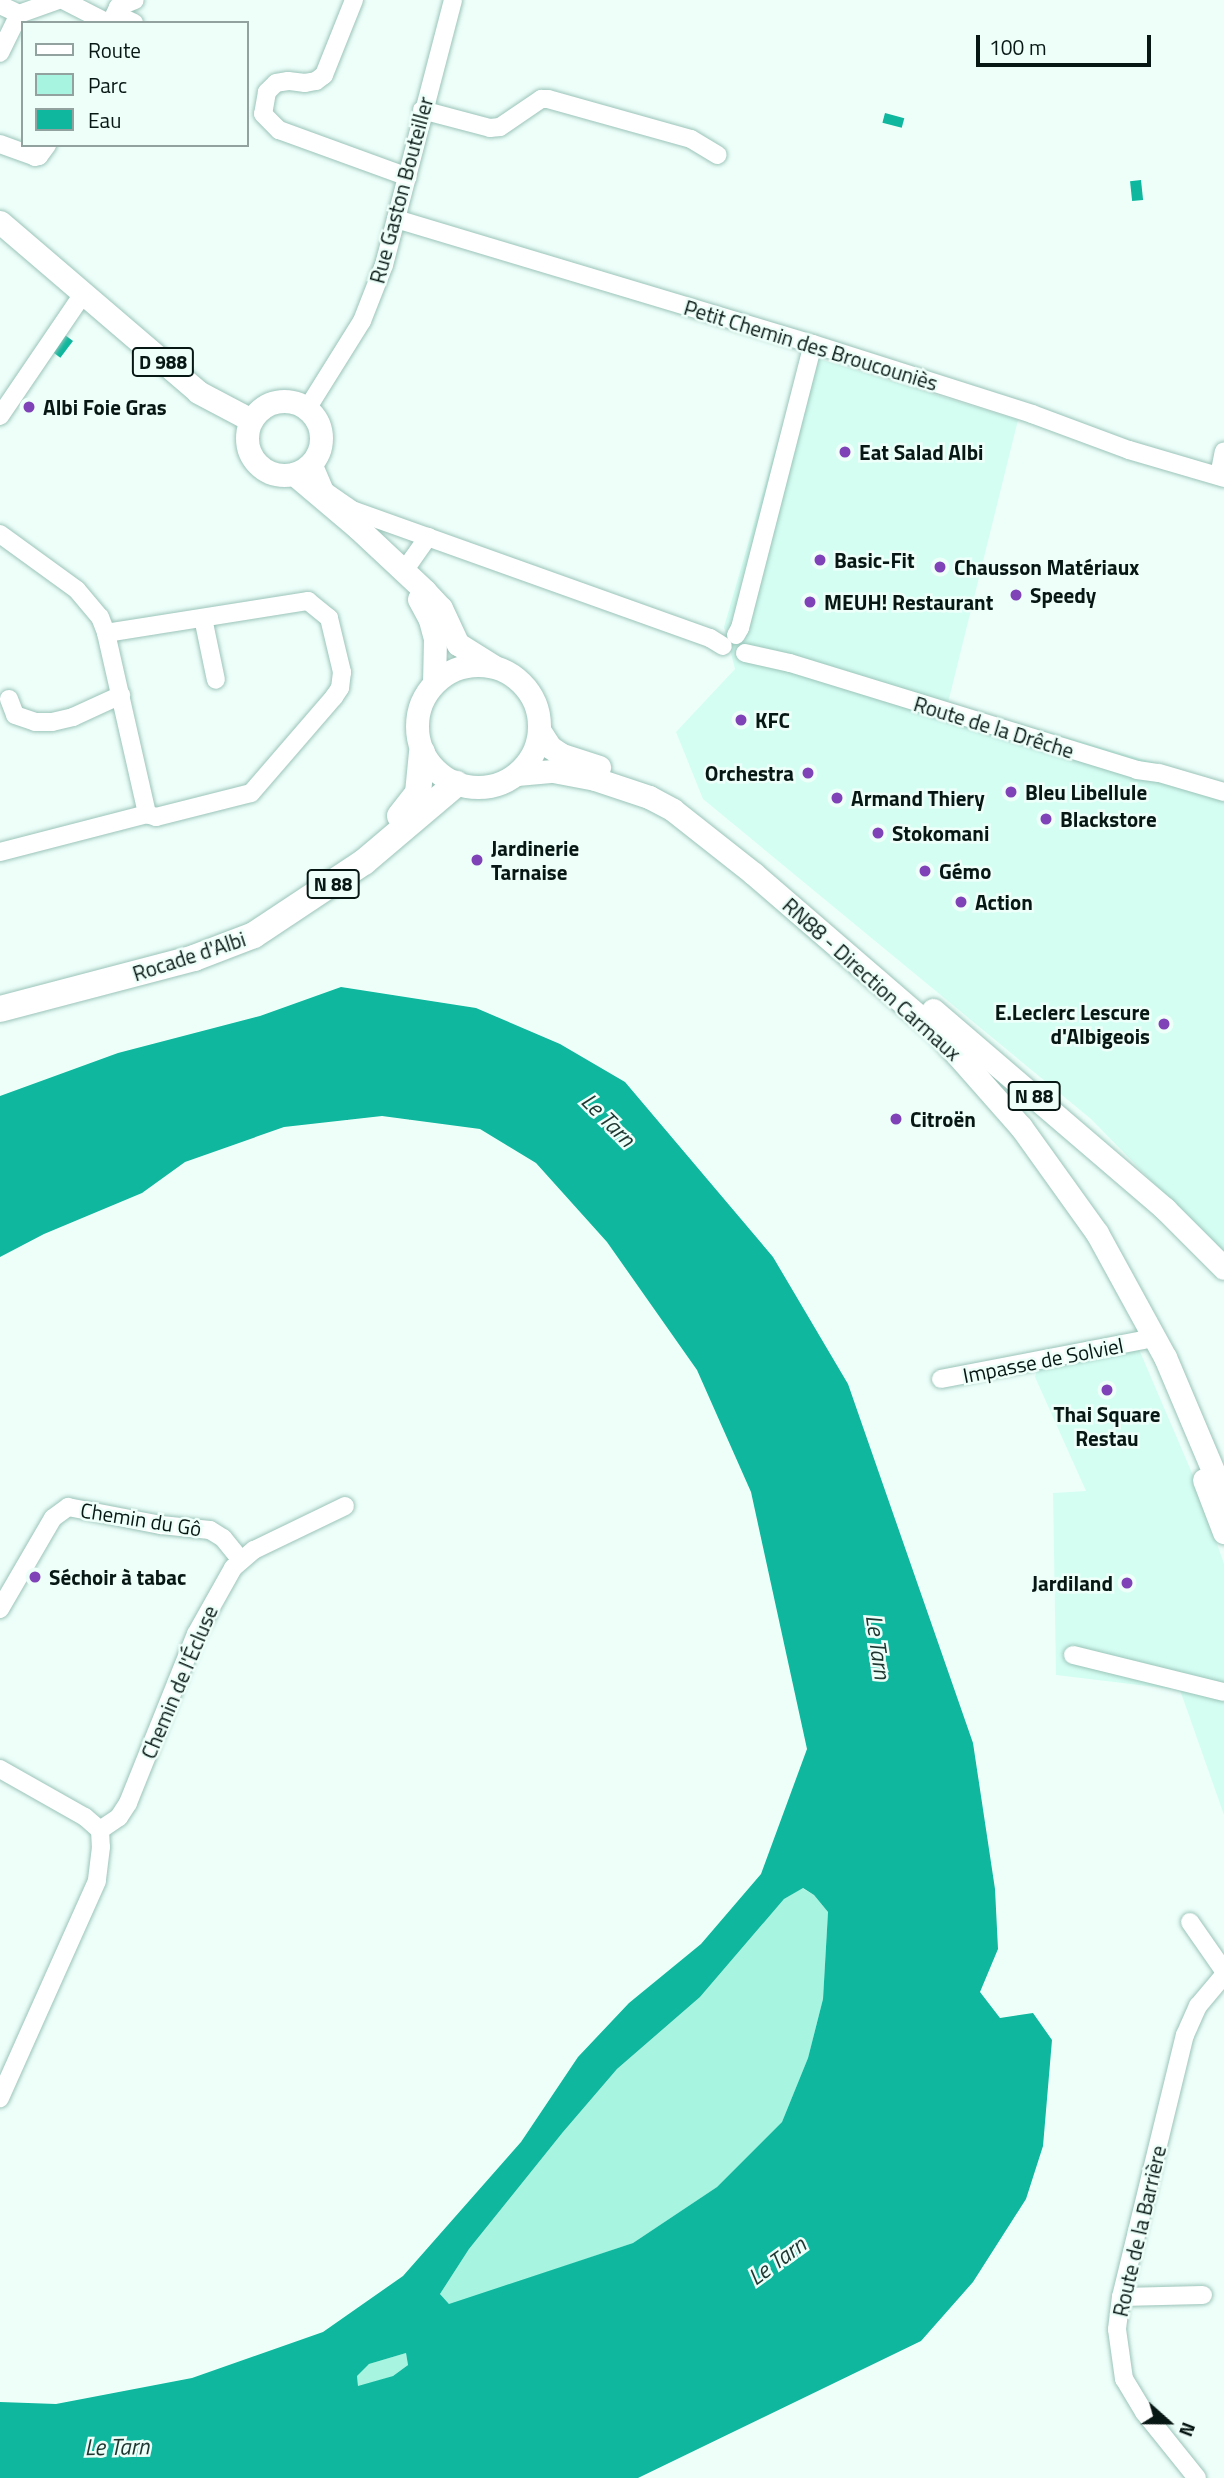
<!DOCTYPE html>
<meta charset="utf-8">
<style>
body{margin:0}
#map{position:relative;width:1224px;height:2478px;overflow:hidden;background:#eefffa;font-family:"Titillium Web",sans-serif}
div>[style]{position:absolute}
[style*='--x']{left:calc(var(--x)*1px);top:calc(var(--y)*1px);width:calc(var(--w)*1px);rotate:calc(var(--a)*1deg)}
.built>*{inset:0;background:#d5fef3}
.green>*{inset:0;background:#a7f4e1}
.water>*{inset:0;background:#0eb79d;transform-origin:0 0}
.roads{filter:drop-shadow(0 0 2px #9bc4b9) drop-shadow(0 0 2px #9bc4b9)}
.minor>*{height:18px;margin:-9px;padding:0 9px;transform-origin:9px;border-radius:9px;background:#fff}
.major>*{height:23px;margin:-11.5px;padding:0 11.5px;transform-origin:11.5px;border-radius:11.5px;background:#fff}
.major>.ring{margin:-11.5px;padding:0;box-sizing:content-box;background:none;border:23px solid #fff;border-radius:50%}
.highway>*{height:26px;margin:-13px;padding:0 13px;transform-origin:13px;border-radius:13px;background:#fff}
.dots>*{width:19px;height:19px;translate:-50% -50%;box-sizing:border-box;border:4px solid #eefffa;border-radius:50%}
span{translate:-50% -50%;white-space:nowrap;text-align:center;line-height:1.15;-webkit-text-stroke:5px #eefffa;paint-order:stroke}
.shield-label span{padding:2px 5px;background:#eefffa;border:2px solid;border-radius:5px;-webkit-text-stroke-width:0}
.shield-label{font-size:19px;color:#071713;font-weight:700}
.street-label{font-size:21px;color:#071713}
.poi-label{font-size:21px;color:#071713;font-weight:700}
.left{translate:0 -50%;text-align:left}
.right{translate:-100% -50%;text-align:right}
.water-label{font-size:23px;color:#1e3630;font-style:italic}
.legend{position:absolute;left:21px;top:21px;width:228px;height:126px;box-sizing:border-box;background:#eefffa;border:2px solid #92a29e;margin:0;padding:9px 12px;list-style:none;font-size:21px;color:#071713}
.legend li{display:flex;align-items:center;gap:14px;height:35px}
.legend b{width:35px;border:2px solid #92a29e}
.north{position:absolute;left:1133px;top:2387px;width:70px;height:70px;-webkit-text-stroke:5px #eefffa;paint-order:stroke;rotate:111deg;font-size:19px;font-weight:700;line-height:28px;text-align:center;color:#071713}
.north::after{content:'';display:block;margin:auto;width:24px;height:32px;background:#071713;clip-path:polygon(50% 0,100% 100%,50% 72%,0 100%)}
.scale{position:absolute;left:976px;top:35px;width:175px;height:32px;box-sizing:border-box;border:4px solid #071713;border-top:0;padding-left:9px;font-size:21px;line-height:24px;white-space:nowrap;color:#071713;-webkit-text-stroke:5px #eefffa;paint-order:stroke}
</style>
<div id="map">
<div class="built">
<i style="clip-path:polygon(803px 354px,1018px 420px,948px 703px,1224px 783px,1224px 1255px,1091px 1119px,703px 799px,676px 732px,735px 669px,724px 627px)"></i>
<i style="clip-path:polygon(1138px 1347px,1195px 1480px,1224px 1564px,1224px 1815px,1180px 1690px,1056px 1675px,1053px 1493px,1086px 1491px,1035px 1377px,1039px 1364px)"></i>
</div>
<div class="green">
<i style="clip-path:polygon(802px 1888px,814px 1895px,828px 1912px,823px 1999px,808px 2058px,782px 2122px,717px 2187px,633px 2243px,450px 2305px,440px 2294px,469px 2249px,563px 2132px,617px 2069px,700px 1997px,784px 1899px)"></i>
<i style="clip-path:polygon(406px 2353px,408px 2365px,393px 2376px,358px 2387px,357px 2376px,369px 2364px)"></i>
</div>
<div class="water">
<i style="left:885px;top:113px;width:20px;height:10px;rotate:15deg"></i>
<i style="left:1141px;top:180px;width:20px;height:11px;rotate:84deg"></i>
<i style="left:65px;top:335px;width:10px;height:21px;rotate:37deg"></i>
<i style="clip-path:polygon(evenodd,341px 987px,476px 1008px,560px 1044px,625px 1082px,773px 1257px,848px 1384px,973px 1743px,995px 1889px,998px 1949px,980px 1992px,1000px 2018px,1033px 2013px,1052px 2040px,1043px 2146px,1026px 2199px,973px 2282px,921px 2341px,638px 2478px,0 2478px,0 2402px,56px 2404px,192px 2378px,323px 2332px,403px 2276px,521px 2142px,578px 2057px,629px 2003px,701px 1944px,761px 1874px,807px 1749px,751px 1492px,697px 1370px,607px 1242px,536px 1163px,480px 1129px,382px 1116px,284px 1127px,185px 1162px,142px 1193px,44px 1234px,0 1257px,0 1096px,118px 1053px,260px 1016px,341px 987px,803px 1888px,814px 1895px,828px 1912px,823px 1999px,808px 2058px,782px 2122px,717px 2187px,633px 2243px,449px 2304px,440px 2294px,469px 2249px,563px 2132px,617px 2069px,700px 1997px,784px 1899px,803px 1888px,341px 987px,406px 2353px,408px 2365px,393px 2376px,358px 2386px,357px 2376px,369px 2364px,406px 2353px)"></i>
</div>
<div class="roads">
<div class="minor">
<i style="--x:63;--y:0;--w:51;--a:27.1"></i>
<i style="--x:354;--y:0;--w:81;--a:111.8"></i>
<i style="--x:324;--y:75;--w:10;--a:143"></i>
<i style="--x:316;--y:81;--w:11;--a:170"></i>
<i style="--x:305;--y:83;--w:17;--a:-173"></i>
<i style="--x:288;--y:81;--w:12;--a:171"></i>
<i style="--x:276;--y:83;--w:13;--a:135"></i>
<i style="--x:267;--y:92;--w:22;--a:100"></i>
<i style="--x:263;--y:114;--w:23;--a:45"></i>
<i style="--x:279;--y:130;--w:137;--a:20"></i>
<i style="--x:0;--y:5;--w:21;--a:25"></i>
<i style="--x:19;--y:14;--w:43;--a:116"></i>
<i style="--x:19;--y:14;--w:41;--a:-19.7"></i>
<i style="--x:115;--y:14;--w:21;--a:25"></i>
<i style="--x:111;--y:23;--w:17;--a:-66"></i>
<i style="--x:118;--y:7;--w:18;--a:-22"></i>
<i style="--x:422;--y:110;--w:70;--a:14.8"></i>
<i style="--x:490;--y:128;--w:10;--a:-6"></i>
<i style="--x:500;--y:127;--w:50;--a:-34.3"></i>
<i style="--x:541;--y:99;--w:7;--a:0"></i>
<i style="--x:548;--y:99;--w:148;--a:15.6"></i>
<i style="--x:691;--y:139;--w:31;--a:31"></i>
<i style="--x:0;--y:144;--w:37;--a:20"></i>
<i style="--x:35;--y:157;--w:4;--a:-14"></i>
<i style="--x:39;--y:156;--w:14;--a:-54"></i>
<i style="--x:396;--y:219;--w:435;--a:16.7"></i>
<i style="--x:813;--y:344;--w:230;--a:17.7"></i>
<i style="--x:1032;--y:414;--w:103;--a:20.4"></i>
<i style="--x:1129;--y:450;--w:99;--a:16.4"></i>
<i style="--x:307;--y:409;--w:104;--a:-58"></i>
<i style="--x:362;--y:321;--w:60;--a:-68.6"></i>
<i style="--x:384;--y:265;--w:274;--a:-75.4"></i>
<i style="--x:0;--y:416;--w:148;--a:-55.8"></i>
<i style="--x:313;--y:463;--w:30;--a:67"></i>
<i style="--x:325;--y:491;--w:33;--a:35"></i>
<i style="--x:352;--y:510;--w:380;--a:19.7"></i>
<i style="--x:710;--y:638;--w:15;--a:32"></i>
<i style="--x:1219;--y:476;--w:25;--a:-79"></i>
<i style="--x:0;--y:534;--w:95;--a:36"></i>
<i style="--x:77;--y:590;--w:35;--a:50"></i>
<i style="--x:100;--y:617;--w:17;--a:69"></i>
<i style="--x:106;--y:633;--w:186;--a:77.2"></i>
<i style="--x:404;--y:571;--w:42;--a:-54.8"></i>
<i style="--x:203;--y:618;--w:63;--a:78.2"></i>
<i style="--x:106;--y:633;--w:205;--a:-9"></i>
<i style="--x:308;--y:601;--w:27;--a:39"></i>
<i style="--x:329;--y:618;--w:56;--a:76.5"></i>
<i style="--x:342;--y:672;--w:16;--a:97"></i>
<i style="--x:340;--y:688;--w:11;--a:124"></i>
<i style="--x:334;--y:697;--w:127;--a:130.8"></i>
<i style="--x:251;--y:793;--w:98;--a:165.8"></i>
<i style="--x:156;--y:817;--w:9;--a:-162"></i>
<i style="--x:736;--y:635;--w:8;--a:-60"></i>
<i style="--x:740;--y:628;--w:293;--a:-75.6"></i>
<i style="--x:745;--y:653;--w:46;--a:12.5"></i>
<i style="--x:790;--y:663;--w:363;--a:17.1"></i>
<i style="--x:1137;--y:770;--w:22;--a:8"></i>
<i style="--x:1159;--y:773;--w:68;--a:16.3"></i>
<i style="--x:9;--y:699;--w:17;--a:69"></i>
<i style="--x:15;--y:715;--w:21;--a:19"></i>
<i style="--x:35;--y:722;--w:17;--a:0"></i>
<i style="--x:52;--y:722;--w:22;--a:-13"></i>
<i style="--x:73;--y:717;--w:53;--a:-24.6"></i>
<i style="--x:0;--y:852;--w:152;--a:-14.5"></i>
<i style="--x:941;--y:1379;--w:207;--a:-10.9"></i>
<i style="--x:0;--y:1609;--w:105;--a:-59.8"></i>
<i style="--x:53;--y:1518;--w:19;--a:-36"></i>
<i style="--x:68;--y:1507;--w:95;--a:11"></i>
<i style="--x:161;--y:1525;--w:49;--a:5.8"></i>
<i style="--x:210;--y:1530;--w:15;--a:32"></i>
<i style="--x:223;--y:1538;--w:28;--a:51"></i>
<i style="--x:1073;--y:1655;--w:155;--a:13.8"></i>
<i style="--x:0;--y:1769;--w:98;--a:29.5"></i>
<i style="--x:85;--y:1817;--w:20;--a:41"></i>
<i style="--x:100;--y:1830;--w:17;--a:87"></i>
<i style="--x:101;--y:1847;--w:34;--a:97"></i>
<i style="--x:97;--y:1881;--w:238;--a:114.1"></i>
<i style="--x:100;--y:1830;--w:23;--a:-34"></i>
<i style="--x:119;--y:1817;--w:17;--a:-57"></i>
<i style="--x:128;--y:1803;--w:182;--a:-68.1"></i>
<i style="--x:196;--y:1634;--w:76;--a:-60.7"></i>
<i style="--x:233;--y:1568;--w:28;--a:-41"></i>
<i style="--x:254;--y:1550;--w:101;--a:-25.8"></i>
<i style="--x:1190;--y:1922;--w:60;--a:55.2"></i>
<i style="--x:1121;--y:2297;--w:82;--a:-1.4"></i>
<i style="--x:1197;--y:2478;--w:85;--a:-128.8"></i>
<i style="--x:1144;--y:2412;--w:39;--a:-121"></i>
<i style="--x:1124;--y:2379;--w:50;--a:-98"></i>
<i style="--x:1117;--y:2329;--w:32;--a:-83"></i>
<i style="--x:1121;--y:2297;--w:270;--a:-76.3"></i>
<i style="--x:1185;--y:2035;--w:32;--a:-66"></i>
<i style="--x:1198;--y:2006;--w:40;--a:-50"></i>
</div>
<div class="major">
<i style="--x:0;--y:222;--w:261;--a:40.6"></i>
<i style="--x:198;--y:392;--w:60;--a:27.8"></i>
<i class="ring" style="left:247px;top:401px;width:51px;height:51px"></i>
<i style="--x:294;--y:474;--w:84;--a:40.2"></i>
<i style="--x:358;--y:528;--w:92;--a:43.2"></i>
<i style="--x:425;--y:591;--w:23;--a:47"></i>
<i style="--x:441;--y:608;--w:40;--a:65"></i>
<i style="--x:458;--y:644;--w:41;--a:32.2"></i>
<i style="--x:419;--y:599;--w:24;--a:62"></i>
<i style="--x:430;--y:620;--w:20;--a:75"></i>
<i style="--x:435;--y:639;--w:44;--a:91.3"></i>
<i class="ring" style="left:417px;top:665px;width:99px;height:99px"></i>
<i style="--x:539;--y:730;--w:20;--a:57"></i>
<i style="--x:550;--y:747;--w:14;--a:34"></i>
<i style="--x:562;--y:755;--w:39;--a:18"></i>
<i style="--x:517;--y:774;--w:36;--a:-5"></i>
<i style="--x:553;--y:771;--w:43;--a:10.8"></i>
<i style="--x:595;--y:779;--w:57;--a:18.4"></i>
<i style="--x:649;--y:797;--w:27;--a:28"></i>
<i style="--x:673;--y:810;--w:103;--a:38.3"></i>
<i style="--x:754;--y:874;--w:243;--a:40.8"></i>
<i style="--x:938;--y:1033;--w:125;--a:48.6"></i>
<i style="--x:1021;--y:1127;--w:130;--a:54.4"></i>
<i style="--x:1097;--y:1233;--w:141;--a:61.3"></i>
<i style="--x:1165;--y:1357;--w:152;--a:67.1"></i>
<i style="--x:933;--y:1010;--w:306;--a:40.6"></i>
<i style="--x:1165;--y:1209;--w:83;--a:45"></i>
<i style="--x:1204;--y:1480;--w:56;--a:69"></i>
</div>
<div class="highway">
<i style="--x:400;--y:816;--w:29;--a:-52"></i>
<i style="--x:418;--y:793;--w:41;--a:-84.4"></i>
<i style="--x:0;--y:1009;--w:201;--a:-14.7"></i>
<i style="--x:194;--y:958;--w:64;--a:-21"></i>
<i style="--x:254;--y:935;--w:132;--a:-33.6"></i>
<i style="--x:364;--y:862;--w:121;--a:-40.3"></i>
</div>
</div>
<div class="dots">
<i style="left:29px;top:407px;background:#7f42b7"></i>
<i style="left:845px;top:452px;background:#7f42b7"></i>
<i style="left:820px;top:560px;background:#7f42b7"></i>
<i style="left:940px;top:567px;background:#7f42b7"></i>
<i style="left:1016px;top:595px;background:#7f42b7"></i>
<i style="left:810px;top:602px;background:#7f42b7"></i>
<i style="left:741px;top:720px;background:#7f42b7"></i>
<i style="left:808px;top:773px;background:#7f42b7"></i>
<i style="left:1011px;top:792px;background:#7f42b7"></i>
<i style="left:837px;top:798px;background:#7f42b7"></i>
<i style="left:1046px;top:819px;background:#7f42b7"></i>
<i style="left:878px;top:833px;background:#7f42b7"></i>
<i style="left:477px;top:860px;background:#7f42b7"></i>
<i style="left:925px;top:871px;background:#7f42b7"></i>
<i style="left:961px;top:902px;background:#7f42b7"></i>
<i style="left:1164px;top:1024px;background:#7f42b7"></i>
<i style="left:896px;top:1119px;background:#7f42b7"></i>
<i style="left:1107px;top:1390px;background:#7f42b7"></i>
<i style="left:35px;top:1577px;background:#7f42b7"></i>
<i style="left:1127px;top:1583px;background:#7f42b7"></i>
</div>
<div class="shield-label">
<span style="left:163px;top:362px">D 988</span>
<span style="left:333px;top:884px">N 88</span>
<span style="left:1034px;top:1096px">N 88</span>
</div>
<div class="street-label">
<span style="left:401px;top:190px;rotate:-75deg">Rue Gaston Bouteiller</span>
<span style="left:811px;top:345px;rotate:17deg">Petit Chemin des Broucouniès</span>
<span style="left:994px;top:727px;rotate:17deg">Route de la Drêche</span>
<span style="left:189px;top:956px;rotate:-18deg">Rocade d'Albi</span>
<span style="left:872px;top:979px;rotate:42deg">RN88 - Direction Carmaux</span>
<span style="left:1043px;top:1360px;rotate:-11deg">Impasse de Solviel</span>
<span style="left:141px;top:1519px;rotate:9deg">Chemin du Gô</span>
<span style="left:179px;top:1682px;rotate:-67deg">Chemin de l'Écluse</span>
<span style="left:1139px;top:2231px;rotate:-77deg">Route de la Barrière</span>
</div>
<div class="poi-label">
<span class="left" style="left:43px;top:407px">Albi Foie Gras</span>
<span class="left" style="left:859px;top:452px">Eat Salad Albi</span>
<span class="left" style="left:834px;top:560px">Basic-Fit</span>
<span class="left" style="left:954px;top:567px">Chausson Matériaux</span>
<span class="left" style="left:1030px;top:595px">Speedy</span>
<span class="left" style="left:824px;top:602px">MEUH! Restaurant</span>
<span class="left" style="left:755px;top:720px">KFC</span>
<span class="right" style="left:794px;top:773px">Orchestra</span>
<span class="left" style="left:1025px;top:792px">Bleu Libellule</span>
<span class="left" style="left:851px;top:798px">Armand Thiery</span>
<span class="left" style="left:1060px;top:819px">Blackstore</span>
<span class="left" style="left:892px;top:833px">Stokomani</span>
<span class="left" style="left:491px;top:860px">Jardinerie<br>Tarnaise</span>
<span class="left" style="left:939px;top:871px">Gémo</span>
<span class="left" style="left:975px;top:902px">Action</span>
<span class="right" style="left:1150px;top:1024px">E.Leclerc Lescure<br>d'Albigeois</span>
<span class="left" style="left:910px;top:1119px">Citroën</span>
<span style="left:1107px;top:1426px">Thai Square<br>Restau</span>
<span class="left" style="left:49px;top:1577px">Séchoir à tabac</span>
<span class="right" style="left:1113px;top:1583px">Jardiland</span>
</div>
<div class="water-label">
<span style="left:608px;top:1120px;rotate:45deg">Le Tarn</span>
<span style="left:878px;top:1647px;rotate:82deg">Le Tarn</span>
<span style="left:777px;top:2261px;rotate:-36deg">Le Tarn</span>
<span style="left:117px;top:2447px;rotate:-1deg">Le Tarn</span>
</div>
<ul class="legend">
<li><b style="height:9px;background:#fff"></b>Route</li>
<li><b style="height:19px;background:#a7f4e1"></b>Parc</li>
<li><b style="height:19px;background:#0eb79d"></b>Eau</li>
</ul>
<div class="north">N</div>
<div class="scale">100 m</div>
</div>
